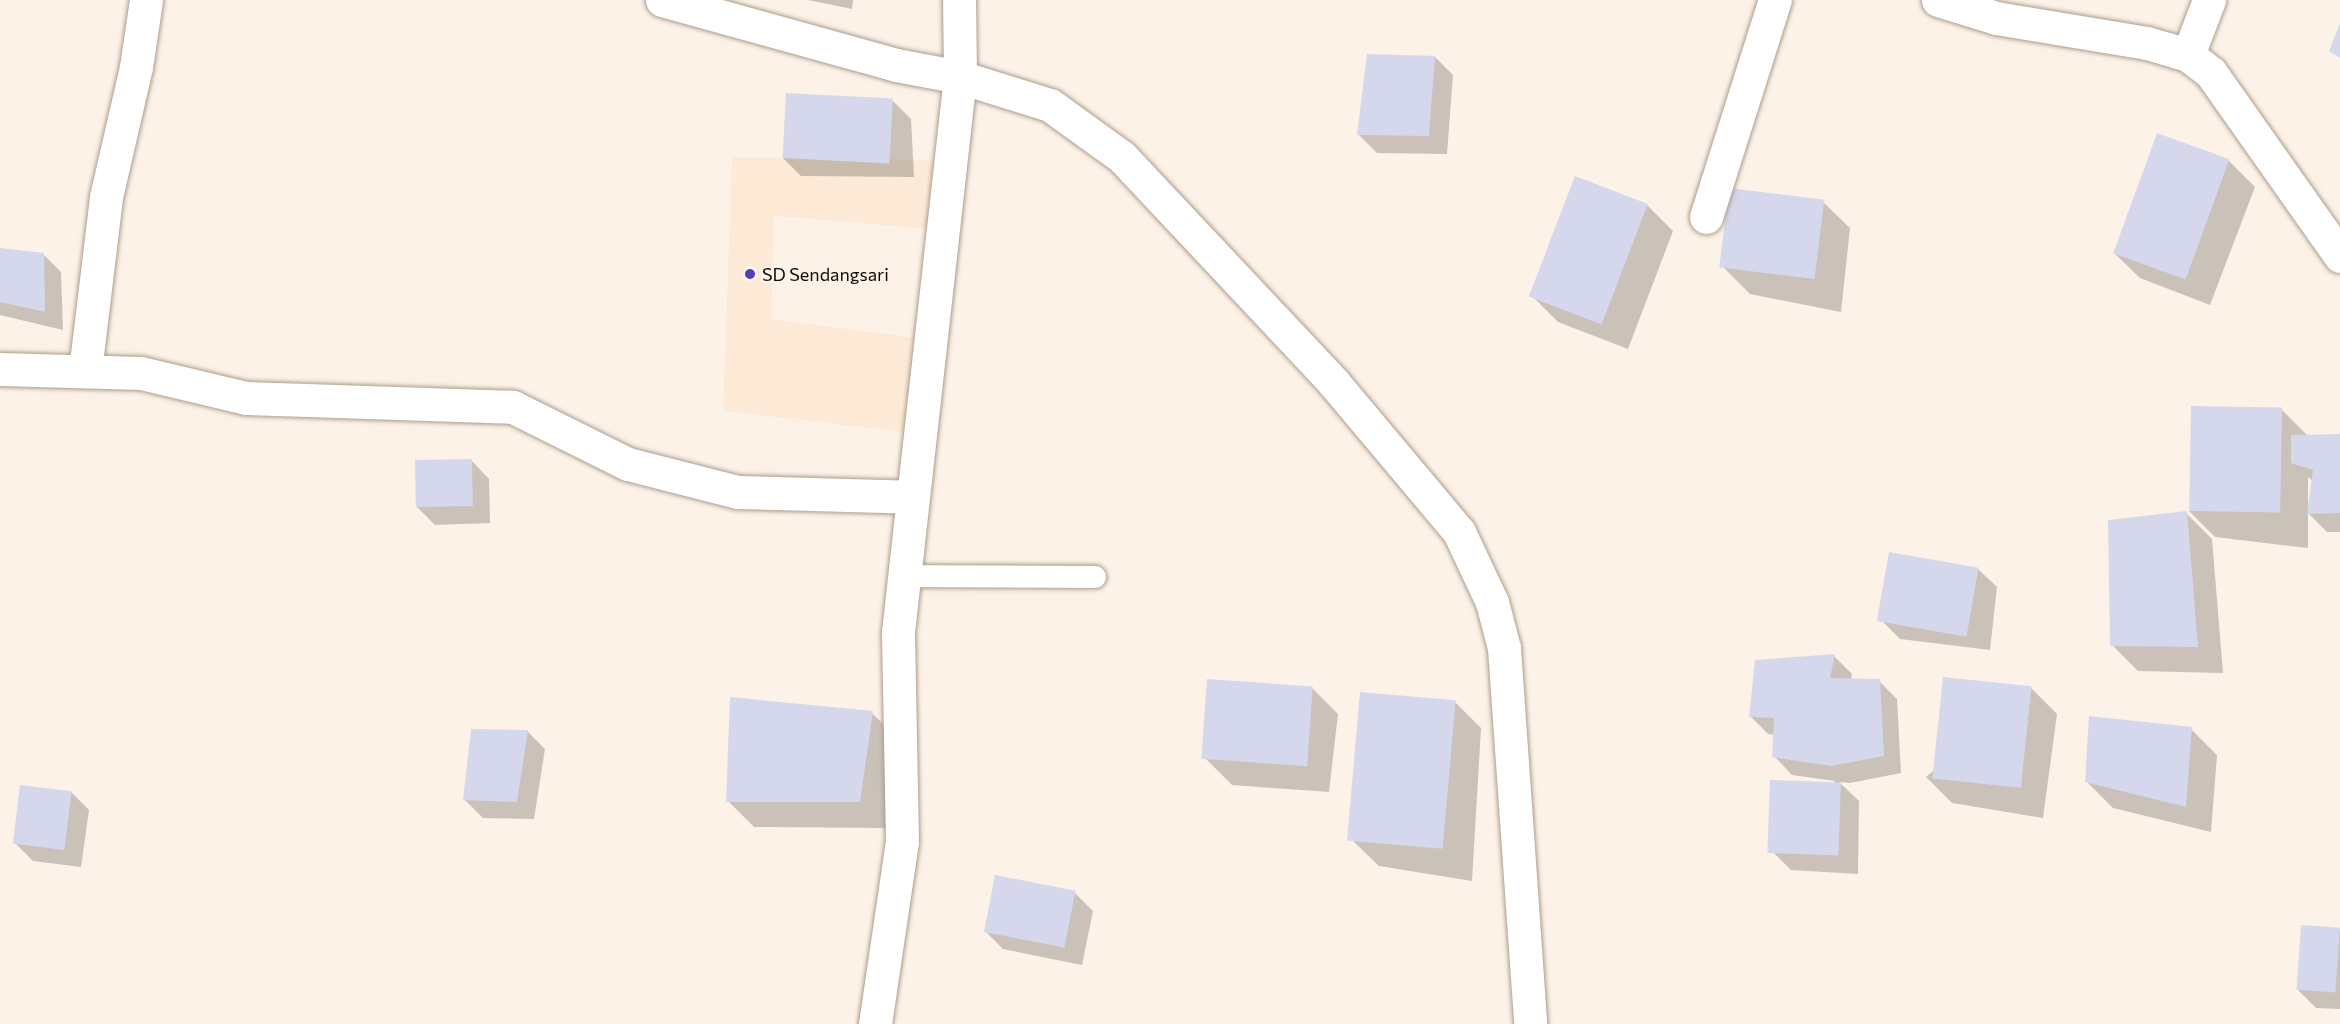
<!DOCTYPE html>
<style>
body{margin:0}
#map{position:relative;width:2340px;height:1024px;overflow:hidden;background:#fdf2e8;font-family:Commissioner,sans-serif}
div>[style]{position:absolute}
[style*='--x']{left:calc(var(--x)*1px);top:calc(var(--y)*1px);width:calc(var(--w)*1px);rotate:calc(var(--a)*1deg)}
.built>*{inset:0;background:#fcead7}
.shadow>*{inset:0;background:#0003}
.building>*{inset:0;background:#d5d7ed;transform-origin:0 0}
.roads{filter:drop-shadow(0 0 2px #ac9c8c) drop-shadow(0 0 2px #ac9c8c)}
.service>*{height:22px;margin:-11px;padding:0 11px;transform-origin:11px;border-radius:11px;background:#fff}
.minor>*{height:33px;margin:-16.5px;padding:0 16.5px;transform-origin:16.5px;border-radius:16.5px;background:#fff}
.tertiary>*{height:33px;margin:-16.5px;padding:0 16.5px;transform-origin:16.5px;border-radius:16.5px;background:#fff}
.dots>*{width:16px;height:16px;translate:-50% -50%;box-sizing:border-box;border:3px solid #fdf2e8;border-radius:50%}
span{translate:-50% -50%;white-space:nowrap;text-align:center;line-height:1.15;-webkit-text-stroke:5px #fdf2e8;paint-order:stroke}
.poi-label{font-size:18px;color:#120c07}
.left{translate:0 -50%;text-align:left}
</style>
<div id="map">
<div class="built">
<i style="clip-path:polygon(732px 157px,933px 160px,931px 229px,774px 216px,771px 319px,916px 338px,914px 433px,723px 411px)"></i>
</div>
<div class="shadow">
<i style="clip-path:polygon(808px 0,853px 0,852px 9px)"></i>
<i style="clip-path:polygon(1435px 57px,1453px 75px,1447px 154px,1377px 153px,1359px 135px)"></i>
<i style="clip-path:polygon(893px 101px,911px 119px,914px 177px,801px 176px,783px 158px)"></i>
<i style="clip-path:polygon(2229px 161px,2255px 187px,2210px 305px,2140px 278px,2113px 252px)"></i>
<i style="clip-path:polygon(1823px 202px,1850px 228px,1841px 312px,1750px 294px,1724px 268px)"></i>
<i style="clip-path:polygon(1647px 205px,1673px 231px,1628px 349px,1558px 322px,1532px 296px)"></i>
<i style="clip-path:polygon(0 250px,43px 254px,61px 272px,63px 330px,0 315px)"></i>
<i style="clip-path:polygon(evenodd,2281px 409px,2307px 435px,2340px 436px,2340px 532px,2327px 532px,2308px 513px,2308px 548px,2215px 537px,2189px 511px,2281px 409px,2308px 477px,2313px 481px,2310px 505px,2308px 505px,2308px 477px)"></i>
<i style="clip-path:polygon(471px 460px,489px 479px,490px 523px,435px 525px,417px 507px)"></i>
<i style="clip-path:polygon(2186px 513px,2212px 539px,2223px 673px,2138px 671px,2112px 645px)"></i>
<i style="clip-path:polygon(1978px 569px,1997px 587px,1990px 650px,1900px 639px,1882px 621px)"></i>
<i style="clip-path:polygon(1834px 656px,1852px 674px,1851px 680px,1879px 681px,1897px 699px,1901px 773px,1850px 783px,1839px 782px,1859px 801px,1858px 874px,1791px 870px,1773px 852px,1835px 781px,1792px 775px,1774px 756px,1775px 735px,1768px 734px,1750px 716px)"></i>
<i style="clip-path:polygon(1312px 688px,1338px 714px,1329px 792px,1232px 785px,1206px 759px)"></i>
<i style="clip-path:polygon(2031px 688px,2057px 714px,2043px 818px,1952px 803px,1926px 777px)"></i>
<i style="clip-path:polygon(1455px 702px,1481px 728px,1472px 881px,1379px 866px,1352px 840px)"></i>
<i style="clip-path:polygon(872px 713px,898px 739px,886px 828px,754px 827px,728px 801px)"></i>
<i style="clip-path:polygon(2191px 729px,2217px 755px,2211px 832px,2113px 808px,2086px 781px)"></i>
<i style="clip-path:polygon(527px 731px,545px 749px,534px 819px,483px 818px,465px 800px)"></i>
<i style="clip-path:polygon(71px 792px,89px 810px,81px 867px,33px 861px,15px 843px)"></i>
<i style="clip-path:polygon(996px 877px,1075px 893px,1093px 911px,1082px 965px,1003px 949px,985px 931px)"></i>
<i style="clip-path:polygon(2340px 929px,2340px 1009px,2316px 1008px,2298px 990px)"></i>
</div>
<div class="building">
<i style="clip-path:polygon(2340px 23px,2340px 58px,2329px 51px)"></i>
<i style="clip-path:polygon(1367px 54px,1435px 56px,1429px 136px,1357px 135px)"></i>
<i style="left:786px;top:93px;width:107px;height:65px;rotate:3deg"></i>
<i style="left:2157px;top:133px;width:77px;height:128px;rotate:20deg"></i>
<i style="left:1575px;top:176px;width:78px;height:129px;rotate:21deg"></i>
<i style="left:1729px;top:188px;width:96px;height:80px;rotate:7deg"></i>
<i style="clip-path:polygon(0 248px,44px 253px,45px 312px,0 302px)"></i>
<i style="left:2191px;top:406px;width:91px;height:105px;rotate:1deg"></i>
<i style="clip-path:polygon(2340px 434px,2340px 513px,2307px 514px,2313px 470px,2291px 463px,2291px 435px)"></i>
<i style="left:472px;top:459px;width:47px;height:57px;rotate:89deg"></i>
<i style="clip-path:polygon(2187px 511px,2198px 647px,2110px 646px,2108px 520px)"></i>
<i style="left:1889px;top:552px;width:91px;height:70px;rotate:10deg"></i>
<i style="clip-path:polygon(1835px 654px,1830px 678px,1880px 679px,1884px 756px,1831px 766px,1772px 757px,1774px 718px,1749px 717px,1755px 660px)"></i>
<i style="left:1943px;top:677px;width:89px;height:102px;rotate:6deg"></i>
<i style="left:1207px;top:679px;width:106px;height:80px;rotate:4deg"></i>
<i style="left:1360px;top:692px;width:96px;height:149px;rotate:5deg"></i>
<i style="clip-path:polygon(730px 697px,873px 711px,860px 802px,726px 802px)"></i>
<i style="clip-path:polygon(2089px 716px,2192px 727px,2186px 807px,2085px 782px)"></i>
<i style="clip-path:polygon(471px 729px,528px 730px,517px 802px,463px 800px)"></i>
<i style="left:1770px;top:780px;width:71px;height:73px;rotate:2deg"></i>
<i style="left:20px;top:785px;width:52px;height:59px;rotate:7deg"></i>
<i style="left:995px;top:875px;width:82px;height:58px;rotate:11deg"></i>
<i style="left:2301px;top:925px;width:39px;height:65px;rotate:4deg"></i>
</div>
<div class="roads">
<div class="service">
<i style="--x:904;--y:576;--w:191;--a:0.3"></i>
</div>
<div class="minor">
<i style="--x:662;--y:0;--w:243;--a:15.5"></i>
<i style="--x:896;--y:65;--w:65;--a:10.6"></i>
<i style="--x:960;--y:77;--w:94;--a:17.3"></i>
<i style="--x:1050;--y:105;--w:89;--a:35.8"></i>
<i style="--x:1122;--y:157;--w:310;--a:46.8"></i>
<i style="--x:1334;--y:383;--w:194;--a:50"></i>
<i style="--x:1459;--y:532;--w:77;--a:64.8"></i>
<i style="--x:1492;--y:602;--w:48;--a:75.4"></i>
<i style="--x:1504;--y:648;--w:377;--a:86"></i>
<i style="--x:1938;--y:0;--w:61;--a:17.2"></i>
<i style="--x:1996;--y:18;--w:153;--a:9.4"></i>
<i style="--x:2147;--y:43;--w:43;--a:16.3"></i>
<i style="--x:2188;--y:55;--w:29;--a:38"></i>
<i style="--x:2211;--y:73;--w:224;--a:54.8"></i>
<i style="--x:2188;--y:55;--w:59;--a:-69.1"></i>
<i style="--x:1706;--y:217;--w:228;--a:-72.4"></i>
<i style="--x:0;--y:369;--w:141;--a:1.6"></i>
<i style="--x:141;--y:373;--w:108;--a:13.4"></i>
<i style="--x:246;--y:398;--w:267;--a:1.9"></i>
<i style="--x:513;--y:407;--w:128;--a:26.4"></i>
<i style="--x:628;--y:464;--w:114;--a:14.3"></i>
<i style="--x:738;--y:492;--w:174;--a:1.6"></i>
<i style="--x:85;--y:371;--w:175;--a:-83.1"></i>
<i style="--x:106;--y:197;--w:133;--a:-77"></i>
<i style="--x:136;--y:67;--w:68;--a:-81.5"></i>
</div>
<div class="tertiary">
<i style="--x:875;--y:1024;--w:184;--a:-81.6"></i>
<i style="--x:902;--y:842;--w:210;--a:-91.1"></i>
<i style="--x:898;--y:632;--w:558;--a:-83.63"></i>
<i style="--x:960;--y:77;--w:77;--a:-90.7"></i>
</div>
</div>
<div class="dots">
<i style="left:750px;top:274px;background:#5140b8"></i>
</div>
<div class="poi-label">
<span class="left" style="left:762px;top:274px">SD Sendangsari</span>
</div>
</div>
